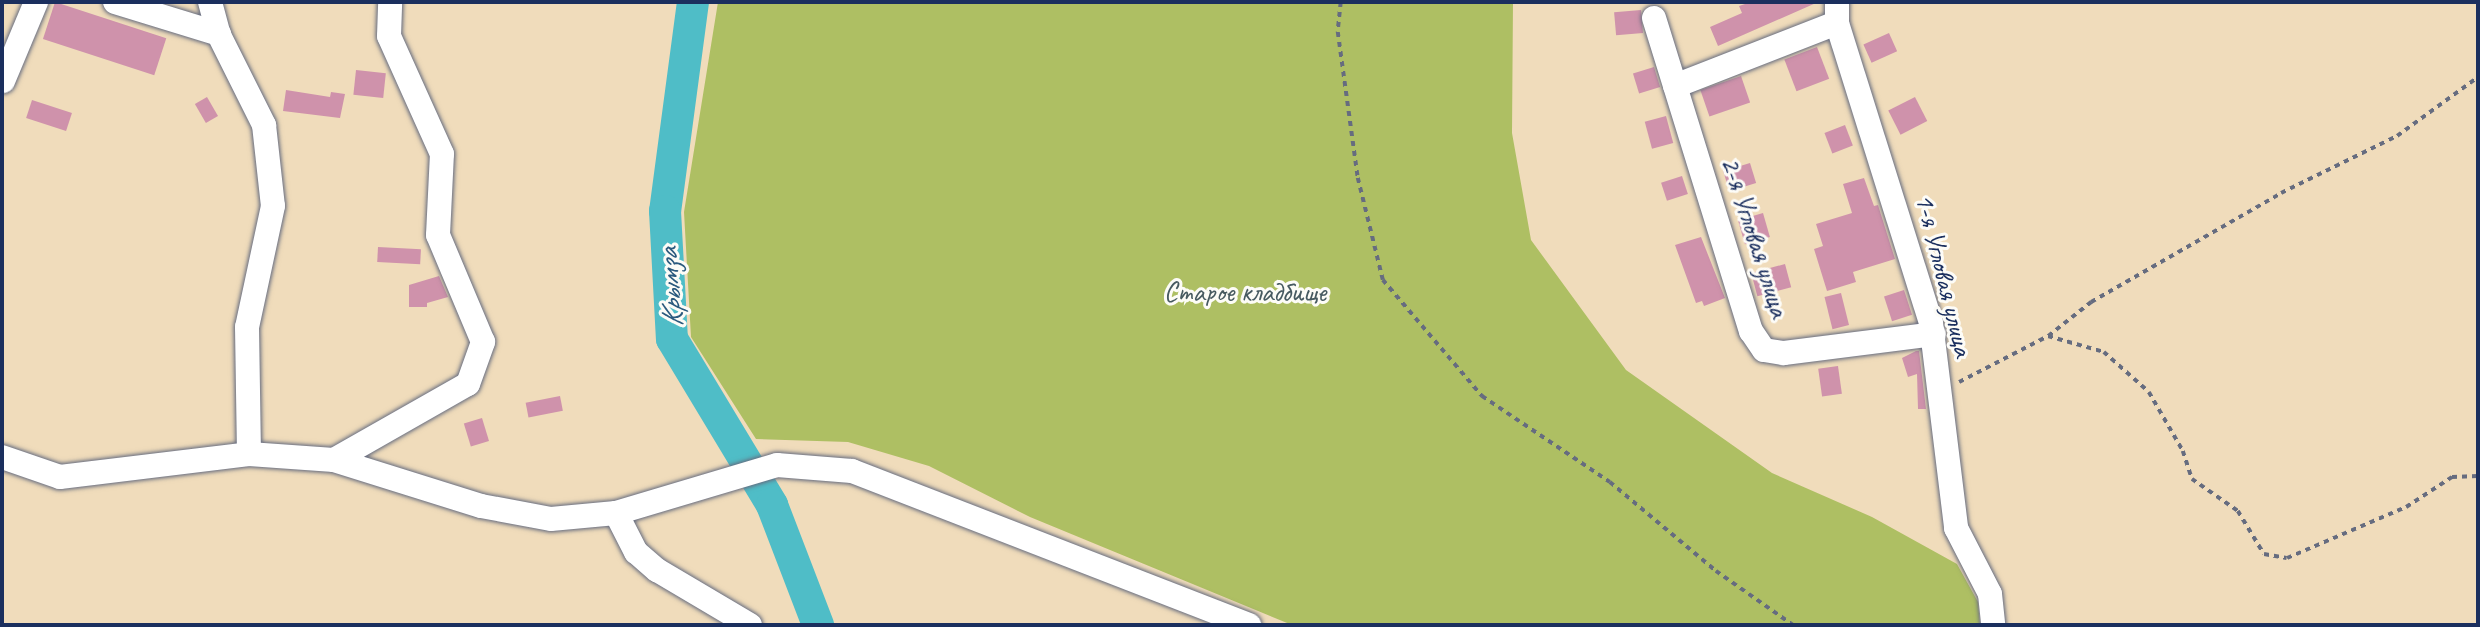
<!DOCTYPE html>
<meta charset="utf-8">
<style>
body{margin:0}
#map{position:relative;width:2480px;height:627px;overflow:hidden;background:#f0dcbb;font-family:Caveat,sans-serif}
div>[style]{position:absolute}
[style*='--x']{left:calc(var(--x)*1px);top:calc(var(--y)*1px);width:calc(var(--w)*1px);rotate:calc(var(--a)*1deg)}
.green>*{inset:0;background:#aebf63}
.river>*{height:32px;margin:-16px;padding:0 16px;transform-origin:16px;border-radius:16px;background:#4fbdc7}
.building>*{inset:0;background:#cf92ab;transform-origin:0 0}
.path>*{height:3.5px;margin-top:-1.75px;transform-origin:0;background:repeating-linear-gradient(90deg,#666c7f 0 5px,transparent 0 10px)}
.roads{filter:drop-shadow(0 0 2px #666c7f) drop-shadow(0 0 2px #666c7f)}
.minor>*{height:24px;margin:-12px;padding:0 12px;transform-origin:12px;border-radius:12px;background:#fff}
span{translate:-50% -50%;white-space:nowrap;text-align:center;line-height:1.15;-webkit-text-stroke:6px #fdfcf7;paint-order:stroke}
.street-label{font-size:28px;color:#1b2f5e}
.park-label{font-size:28px;color:#475a60}
.water-label{font-size:30px;color:#2b5a7e;font-style:italic}
.frame{position:absolute;inset:0;border:4px solid #1b2f5e;pointer-events:none}
</style>
<div id="map">
<div class="green">
<i style="clip-path:polygon(718px 2px,1513px 2px,1512px 133px,1531px 240px,1626px 370px,1772px 473px,1872px 517px,1957px 564px,1978px 602px,1980px 625px,1292px 625px,1030px 517px,929px 466px,848px 442px,756px 439px,691px 337px,684px 212px)"></i>
</div>
<div class="river">
<i style="--x:693;--y:2;--w:211;--a:97.6"></i>
<i style="--x:665;--y:211;--w:128;--a:86.9"></i>
<i style="--x:672;--y:339;--w:194;--a:58.9"></i>
<i style="--x:772;--y:505;--w:129;--a:69"></i>
</div>
<div class="building">
<i style="left:55px;top:2px;width:117px;height:39px;rotate:18deg"></i>
<i style="clip-path:polygon(1751px 2px,1816px 2px,1816px 3px,1718px 46px,1710px 27px,1742px 13px,1739px 6px)"></i>
<i style="left:1641px;top:10px;width:23px;height:27px;rotate:85deg"></i>
<i style="left:1889px;top:33px;width:20px;height:28px;rotate:66deg"></i>
<i style="left:1817px;top:47px;width:34px;height:35px;rotate:69deg"></i>
<i style="left:1654px;top:67px;width:21px;height:22px;rotate:73deg"></i>
<i style="left:356px;top:70px;width:30px;height:25px;rotate:6deg"></i>
<i style="left:1741px;top:76px;width:28px;height:43px;rotate:71deg"></i>
<i style="clip-path:polygon(286px 90px,330px 97px,331px 92px,345px 94px,340px 118px,283px 111px)"></i>
<i style="left:207px;top:97px;width:22px;height:14px;rotate:60deg"></i>
<i style="left:1915px;top:97px;width:27px;height:30px;rotate:63deg"></i>
<i style="left:32px;top:100px;width:42px;height:19px;rotate:18deg"></i>
<i style="left:1666px;top:116px;width:28px;height:22px;rotate:75deg"></i>
<i style="left:1845px;top:125px;width:22px;height:22px;rotate:69deg"></i>
<i style="left:1750px;top:163px;width:21px;height:28px;rotate:73deg"></i>
<i style="left:1682px;top:176px;width:19px;height:22px;rotate:72deg"></i>
<i style="clip-path:polygon(1864px 178px,1874px 206px,1878px 205px,1895px 259px,1853px 272px,1856px 282px,1827px 291px,1814px 249px,1823px 246px,1816px 224px,1852px 213px,1843px 184px)"></i>
<i style="left:1763px;top:213px;width:25px;height:26px;rotate:74deg"></i>
<i style="clip-path:polygon(1701px 237px,1725px 298px,1704px 306px,1702px 301px,1696px 303px,1675px 245px)"></i>
<i style="left:378px;top:247px;width:43px;height:15px;rotate:3deg"></i>
<i style="left:1785px;top:264px;width:24px;height:35px;rotate:75deg"></i>
<i style="clip-path:polygon(439px 276px,448px 297px,427px 303px,427px 307px,409px 307px,409px 285px)"></i>
<i style="left:1904px;top:290px;width:26px;height:21px;rotate:72deg"></i>
<i style="left:1841px;top:293px;width:33px;height:17px;rotate:76deg"></i>
<i style="clip-path:polygon(1916px 351px,1919px 351px,1926px 409px,1918px 409px,1917px 374px,1908px 377px,1902px 358px)"></i>
<i style="left:1838px;top:366px;width:28px;height:20px;rotate:82deg"></i>
<i style="left:560px;top:396px;width:15px;height:35px;rotate:79deg"></i>
<i style="left:482px;top:418px;width:24px;height:19px;rotate:73deg"></i>
</div>
<div class="path">
<i style="--x:1341;--y:2;--w:30;--a:96"></i>
<i style="--x:1338;--y:32;--w:147;--a:82.2"></i>
<i style="--x:1358;--y:178;--w:105;--a:76.2"></i>
<i style="--x:1383;--y:280;--w:153;--a:49.5"></i>
<i style="--x:1482;--y:396;--w:154;--a:33.9"></i>
<i style="--x:1610;--y:482;--w:138;--a:40"></i>
<i style="--x:1716;--y:571;--w:94;--a:35"></i>
<i style="--x:2048;--y:336;--w:58;--a:15.9"></i>
<i style="--x:2104;--y:352;--w:60;--a:41.6"></i>
<i style="--x:2149;--y:392;--w:68;--a:60"></i>
<i style="--x:2183;--y:451;--w:29;--a:72"></i>
<i style="--x:2192;--y:479;--w:56;--a:34.8"></i>
<i style="--x:2238;--y:511;--w:50;--a:58.8"></i>
<i style="--x:2264;--y:554;--w:23;--a:10"></i>
<i style="--x:2287;--y:558;--w:129;--a:-23.2"></i>
<i style="--x:2406;--y:507;--w:55;--a:-33.1"></i>
<i style="--x:2452;--y:477;--w:26;--a:-2"></i>
<i style="--x:1959;--y:382;--w:100;--a:-27.3"></i>
<i style="--x:2048;--y:336;--w:55;--a:-38.3"></i>
<i style="--x:2091;--y:302;--w:219;--a:-29.8"></i>
<i style="--x:2281;--y:193;--w:129;--a:-26.2"></i>
<i style="--x:2397;--y:136;--w:100;--a:-36.1"></i>
</div>
<div class="roads">
<div class="minor">
<i style="--x:115;--y:2;--w:109;--a:17.1"></i>
<i style="--x:210;--y:2;--w:34;--a:75"></i>
<i style="--x:219;--y:35;--w:101;--a:63.4"></i>
<i style="--x:264;--y:125;--w:81;--a:83.7"></i>
<i style="--x:273;--y:206;--w:124;--a:102.1"></i>
<i style="--x:247;--y:327;--w:127;--a:89.1"></i>
<i style="--x:1837;--y:2;--w:21;--a:90"></i>
<i style="--x:1837;--y:23;--w:314;--a:72.6"></i>
<i style="--x:1931;--y:323;--w:207;--a:83"></i>
<i style="--x:1956;--y:528;--w:74;--a:62.7"></i>
<i style="--x:1990;--y:594;--w:31;--a:84"></i>
<i style="--x:1654;--y:18;--w:328;--a:72.8"></i>
<i style="--x:1751;--y:331;--w:23;--a:56"></i>
<i style="--x:1764;--y:350;--w:20;--a:9"></i>
<i style="--x:1784;--y:353;--w:151;--a:-7.2"></i>
<i style="--x:3;--y:81;--w:86;--a:-67.3"></i>
<i style="--x:1675;--y:86;--w:174;--a:-21.3"></i>
<i style="--x:2;--y:457;--w:61;--a:19"></i>
<i style="--x:60;--y:477;--w:190;--a:-6.9"></i>
<i style="--x:249;--y:454;--w:85;--a:4"></i>
<i style="--x:334;--y:460;--w:154;--a:17.4"></i>
<i style="--x:481;--y:506;--w:71;--a:10.5"></i>
<i style="--x:551;--y:519;--w:65;--a:-5.3"></i>
<i style="--x:616;--y:513;--w:168;--a:-16.6"></i>
<i style="--x:777;--y:465;--w:75;--a:4.6"></i>
<i style="--x:852;--y:471;--w:426;--a:21.2"></i>
<i style="--x:334;--y:460;--w:154;--a:-29.6"></i>
<i style="--x:468;--y:384;--w:45;--a:-70.3"></i>
<i style="--x:483;--y:342;--w:116;--a:-112.8"></i>
<i style="--x:438;--y:235;--w:81;--a:-87.2"></i>
<i style="--x:442;--y:154;--w:129;--a:-114.2"></i>
<i style="--x:389;--y:36;--w:34;--a:-88"></i>
<i style="--x:616;--y:513;--w:44;--a:62.9"></i>
<i style="--x:636;--y:552;--w:28;--a:41"></i>
<i style="--x:657;--y:570;--w:108;--a:30.6"></i>
</div>
</div>
<div class="street-label">
<span style="left:1755px;top:237px;rotate:72deg">2-я Угловая улица</span>
<span style="left:1944px;top:275px;rotate:76deg">1-я Угловая улица</span>
</div>
<div class="park-label">
<span style="left:1245px;top:292px">Старое кладбище</span>
</div>
<div class="water-label">
<span style="left:670px;top:288px;rotate:-94deg">Крымза</span>
</div>
<div class="frame"></div>
</div>
